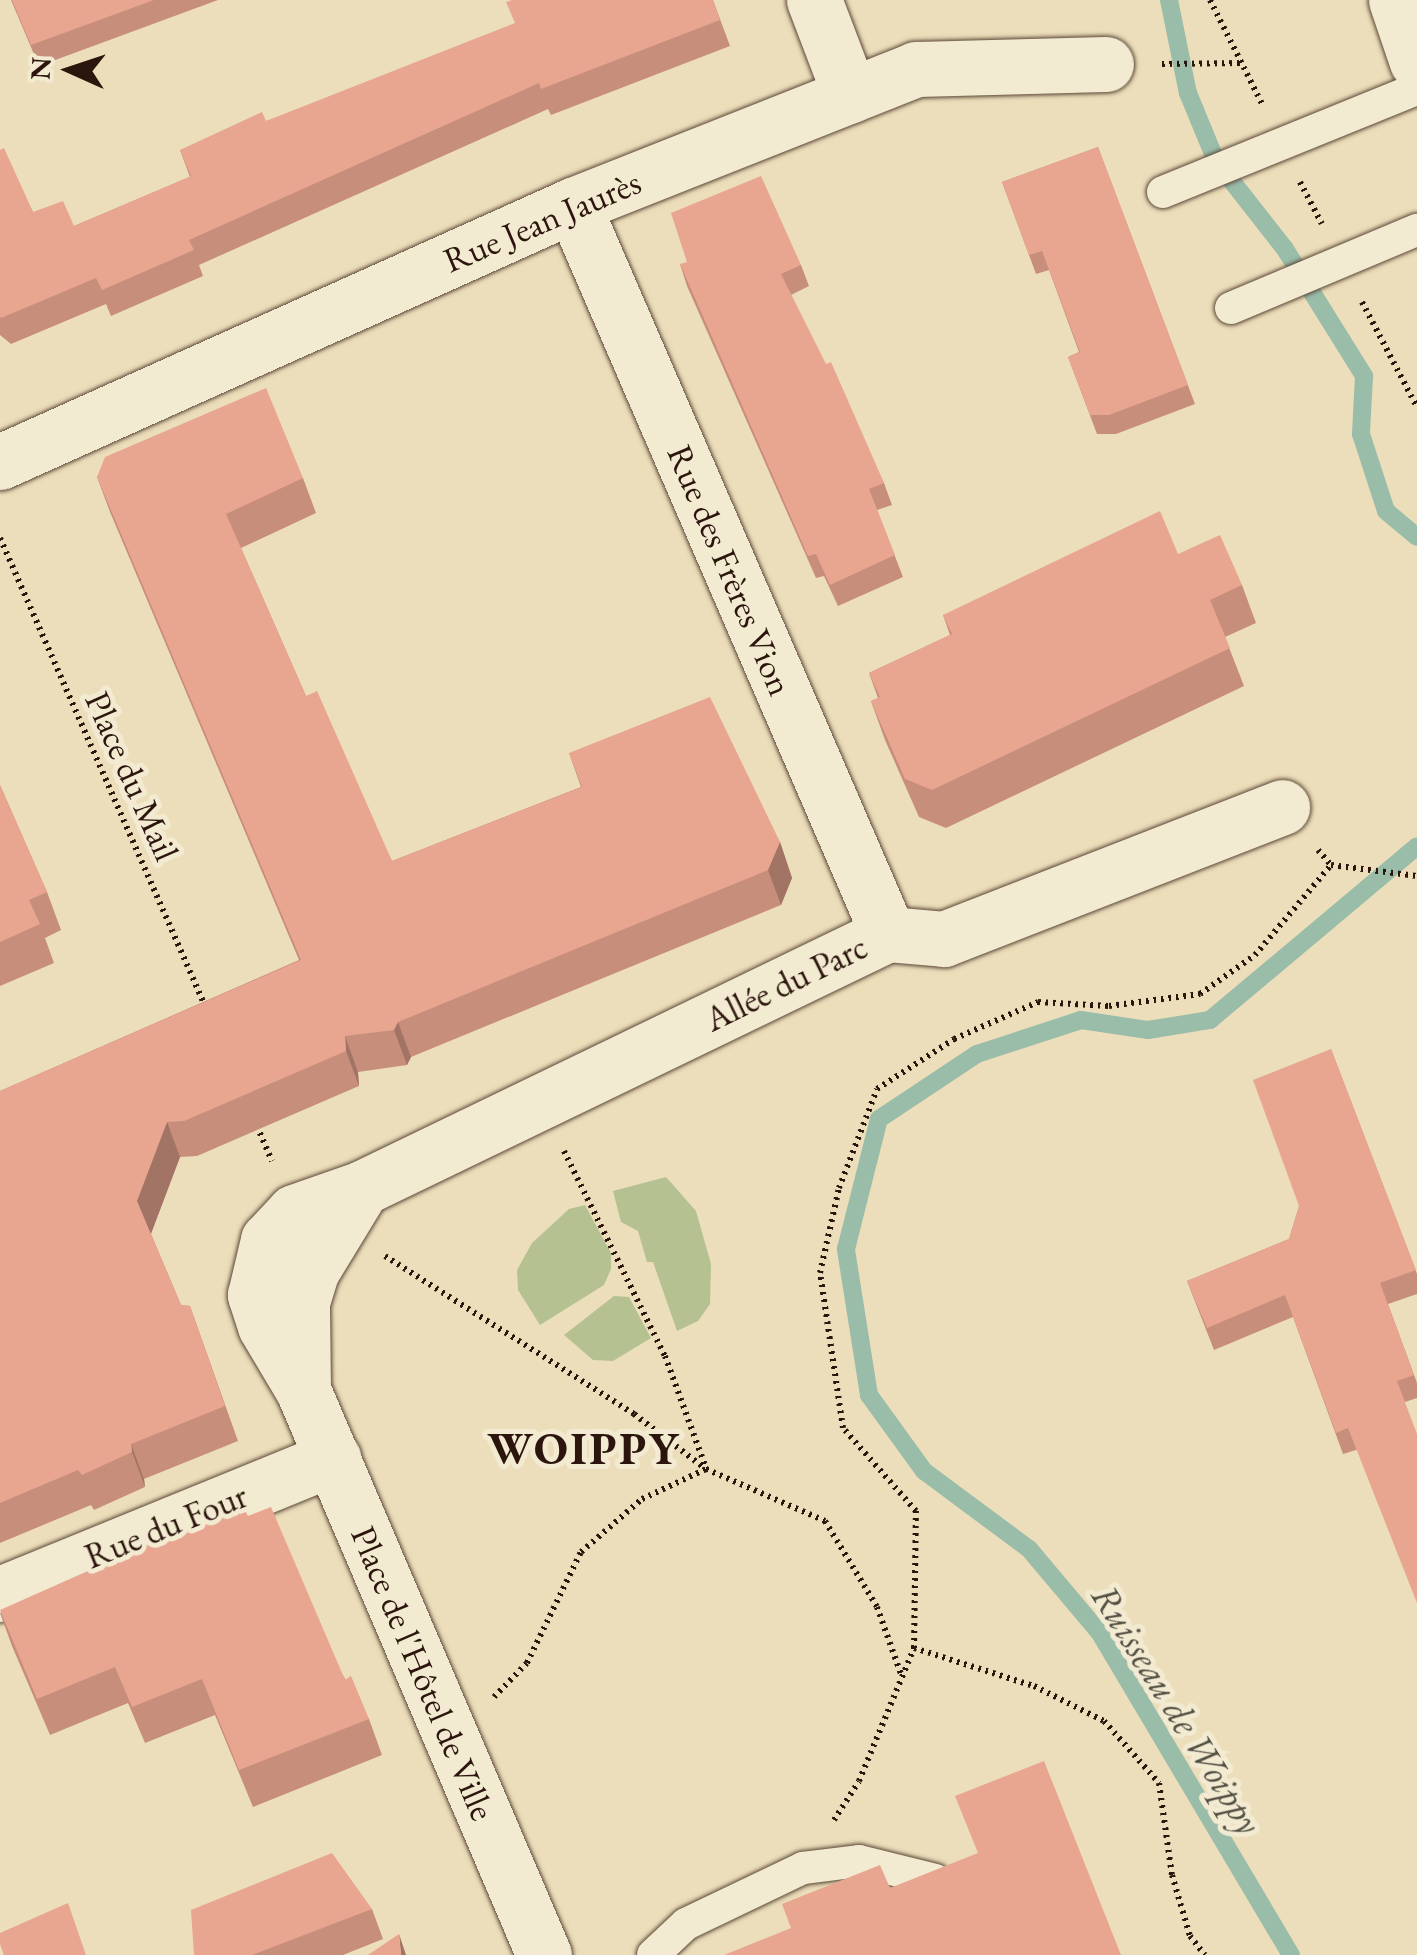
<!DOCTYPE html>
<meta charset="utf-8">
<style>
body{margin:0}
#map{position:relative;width:1417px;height:1955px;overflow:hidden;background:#ecdeba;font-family:"EB Garamond",serif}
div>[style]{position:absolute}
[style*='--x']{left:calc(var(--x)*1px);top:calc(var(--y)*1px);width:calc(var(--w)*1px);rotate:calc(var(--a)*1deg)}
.green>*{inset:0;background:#b6c191}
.stream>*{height:18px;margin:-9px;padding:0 9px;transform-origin:9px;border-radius:9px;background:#9abdaa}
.path>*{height:6px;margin-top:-3px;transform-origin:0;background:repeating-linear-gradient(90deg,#2b150c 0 2.5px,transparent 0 7.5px)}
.roads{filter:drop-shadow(0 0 2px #5b4738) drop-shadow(0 0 2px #5b4738)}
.lane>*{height:32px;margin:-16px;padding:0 16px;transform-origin:16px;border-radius:16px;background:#f3ead2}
.street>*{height:55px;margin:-27.5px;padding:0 27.5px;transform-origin:27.5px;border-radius:27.5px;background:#f3ead2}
.wall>*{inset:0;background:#c88e7c}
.shaded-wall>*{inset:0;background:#a27465}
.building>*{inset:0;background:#e8a590}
span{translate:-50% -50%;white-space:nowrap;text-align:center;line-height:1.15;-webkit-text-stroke:10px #f3ead2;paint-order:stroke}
.street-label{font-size:35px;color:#2b150c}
.water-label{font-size:38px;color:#525043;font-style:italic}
.district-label{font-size:45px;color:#2b150c;font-weight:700;letter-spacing:2.5px}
.north{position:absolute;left:20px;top:20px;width:100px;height:100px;-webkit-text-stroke:8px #f3ead2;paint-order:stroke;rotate:273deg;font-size:28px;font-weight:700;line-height:40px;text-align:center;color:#2b150c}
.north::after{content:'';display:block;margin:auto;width:35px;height:45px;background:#2b150c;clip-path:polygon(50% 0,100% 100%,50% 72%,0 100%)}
</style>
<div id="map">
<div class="green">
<i style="clip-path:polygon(666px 1177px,696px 1211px,711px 1264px,710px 1304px,698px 1321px,677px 1331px,653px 1262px,647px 1262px,638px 1231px,621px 1222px,613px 1191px)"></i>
<i style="clip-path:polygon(585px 1205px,611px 1253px,611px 1269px,604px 1285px,540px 1325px,518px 1290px,517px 1270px,532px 1243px,569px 1209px)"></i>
<i style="clip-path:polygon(614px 1296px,629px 1297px,651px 1338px,613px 1361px,593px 1360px,564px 1335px)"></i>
</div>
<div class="stream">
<i style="--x:1169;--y:0;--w:95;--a:78.5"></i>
<i style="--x:1188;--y:93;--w:74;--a:67.6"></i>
<i style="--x:1216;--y:161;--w:112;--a:51.9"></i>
<i style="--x:1285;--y:249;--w:150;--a:58.1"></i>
<i style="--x:1364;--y:376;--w:58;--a:93"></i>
<i style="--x:1361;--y:434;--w:81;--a:72"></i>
<i style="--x:1386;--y:511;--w:40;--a:40"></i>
<i style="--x:1291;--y:1955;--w:376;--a:-120.7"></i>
<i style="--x:1099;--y:1632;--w:109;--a:-130.1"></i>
<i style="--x:1029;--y:1549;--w:131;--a:-143.4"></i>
<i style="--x:924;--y:1471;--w:94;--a:-125.9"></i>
<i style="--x:869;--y:1395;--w:148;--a:-99"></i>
<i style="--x:846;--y:1249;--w:134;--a:-75.8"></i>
<i style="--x:879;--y:1119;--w:118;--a:-33.6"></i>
<i style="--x:977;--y:1054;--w:109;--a:-18.1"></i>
<i style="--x:1081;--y:1020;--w:68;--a:8.5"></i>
<i style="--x:1148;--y:1030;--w:63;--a:-9.2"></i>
<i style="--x:1210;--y:1020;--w:270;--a:-40"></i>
</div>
<div class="path">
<i style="--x:1210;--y:0;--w:116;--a:63.4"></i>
<i style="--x:1162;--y:64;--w:82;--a:-0.7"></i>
<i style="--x:1300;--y:182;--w:47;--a:62.4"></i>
<i style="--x:1362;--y:302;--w:119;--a:62.4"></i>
<i style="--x:0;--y:538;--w:511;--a:66.34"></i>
<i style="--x:1318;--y:850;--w:20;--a:49"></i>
<i style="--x:1331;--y:865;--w:87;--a:7.3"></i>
<i style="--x:257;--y:1126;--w:38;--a:67"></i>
<i style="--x:564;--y:1151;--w:229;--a:63.8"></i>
<i style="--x:665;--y:1356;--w:119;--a:69.9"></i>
<i style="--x:385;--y:1256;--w:295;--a:32.4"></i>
<i style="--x:634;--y:1414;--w:91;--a:37.4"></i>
<i style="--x:706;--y:1469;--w:130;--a:23.6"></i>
<i style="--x:825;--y:1521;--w:100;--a:58.8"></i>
<i style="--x:877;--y:1607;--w:74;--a:70.3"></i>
<i style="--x:914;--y:1648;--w:126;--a:17.6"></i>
<i style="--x:1034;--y:1686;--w:78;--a:26.6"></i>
<i style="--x:1104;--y:1721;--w:83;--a:48.4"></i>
<i style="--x:1159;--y:1783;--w:93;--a:82"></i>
<i style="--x:1172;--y:1875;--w:64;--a:73.6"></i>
<i style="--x:1190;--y:1936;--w:24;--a:52"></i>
<i style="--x:494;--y:1697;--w:47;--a:-45.9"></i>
<i style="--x:527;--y:1663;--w:123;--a:-64.1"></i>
<i style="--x:581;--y:1552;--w:81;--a:-41"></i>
<i style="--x:642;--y:1499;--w:71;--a:-25.1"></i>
<i style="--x:834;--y:1820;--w:46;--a:-57.3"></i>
<i style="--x:859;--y:1781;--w:144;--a:-67.5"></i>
<i style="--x:914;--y:1648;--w:137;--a:-89.2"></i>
<i style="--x:916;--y:1511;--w:111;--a:-131.3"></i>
<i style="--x:843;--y:1428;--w:157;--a:-98.4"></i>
<i style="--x:820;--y:1273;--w:87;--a:-77.4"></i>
<i style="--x:839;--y:1188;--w:106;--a:-69"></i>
<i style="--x:877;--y:1089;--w:92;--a:-33"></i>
<i style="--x:954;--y:1039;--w:92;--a:-23.8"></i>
<i style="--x:1038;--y:1002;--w:71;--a:3.2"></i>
<i style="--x:1109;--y:1006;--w:92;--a:-7.5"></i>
<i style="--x:1200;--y:994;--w:67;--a:-35.3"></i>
<i style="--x:1255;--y:955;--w:118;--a:-49.8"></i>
</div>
<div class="roads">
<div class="lane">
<i style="--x:1163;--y:192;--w:274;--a:-22.1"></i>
<i style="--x:1231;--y:308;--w:202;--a:-22.8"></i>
<i style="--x:653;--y:1955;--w:45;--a:-43.2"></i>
<i style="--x:686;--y:1924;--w:130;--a:-25.6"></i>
<i style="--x:803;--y:1868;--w:56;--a:-7.1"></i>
<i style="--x:859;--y:1861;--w:78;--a:14"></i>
</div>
<div class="street">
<i style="--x:814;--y:0;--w:102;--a:69.2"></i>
<i style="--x:1396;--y:0;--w:65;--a:71.3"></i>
<i style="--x:573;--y:205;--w:794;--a:66.63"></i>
<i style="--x:0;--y:462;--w:628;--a:-24.16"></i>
<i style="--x:573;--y:205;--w:369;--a:-21.6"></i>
<i style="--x:916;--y:69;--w:190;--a:-1.5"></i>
<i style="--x:303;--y:1390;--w:88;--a:-90.7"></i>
<i style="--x:302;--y:1302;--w:31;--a:-73"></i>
<i style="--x:311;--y:1272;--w:98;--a:-58.7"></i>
<i style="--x:0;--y:1594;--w:360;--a:-22.2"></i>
<i style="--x:544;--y:1955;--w:614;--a:-113.1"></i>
<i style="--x:303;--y:1390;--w:74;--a:-120.7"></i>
<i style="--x:265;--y:1326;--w:33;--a:-108"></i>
<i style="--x:255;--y:1295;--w:57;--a:-76.7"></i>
<i style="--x:268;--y:1240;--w:38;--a:-47"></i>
<i style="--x:294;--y:1212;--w:72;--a:-19.4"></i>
<i style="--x:362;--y:1188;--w:584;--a:-25.78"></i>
<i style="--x:888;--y:934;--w:56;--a:5.1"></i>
<i style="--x:944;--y:939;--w:363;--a:-21.3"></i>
</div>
</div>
<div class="wall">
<i style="clip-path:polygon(11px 0,218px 0,39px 66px)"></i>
<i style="clip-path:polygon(713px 0,730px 46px,551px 115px,548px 109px,199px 265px,203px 276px,111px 316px,106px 304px,11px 344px,0 335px,0 150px,33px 212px,74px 226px,190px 177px,180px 150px,266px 121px)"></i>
<i style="clip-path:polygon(1098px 147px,1195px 404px,1116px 434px,1097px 434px,1068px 357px,1079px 352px,1049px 270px,1036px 274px,1002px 182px)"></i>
<i style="clip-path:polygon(680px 264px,801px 265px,809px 286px,791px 295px,884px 483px,892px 505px,877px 510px,903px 577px,838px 606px,824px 576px,816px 578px,687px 286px)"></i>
<i style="clip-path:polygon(97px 477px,303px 478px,316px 513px,241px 548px,306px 696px,392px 861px,581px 787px,569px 753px,780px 842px,792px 878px,781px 905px,411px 1057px,407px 1065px,358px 1072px,359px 1086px,197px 1156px,180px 1157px,151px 1234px,181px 1305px,190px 1306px,238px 1441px,144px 1479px,145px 1487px,94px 1510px,91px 1505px,0 1543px,0 1091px,299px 960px,110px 512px)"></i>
<i style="clip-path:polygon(1178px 554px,1242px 585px,1256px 623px,1225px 637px,1244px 686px,946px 828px,919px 817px,885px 740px,871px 701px,878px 698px,869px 673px,950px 635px,943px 615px)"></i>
<i style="clip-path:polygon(0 785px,47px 892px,61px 930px,45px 938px,54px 963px,0 986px)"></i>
<i style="clip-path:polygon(1331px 1049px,1417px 1274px,1417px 1294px,1388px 1304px,1417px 1383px,1417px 1398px,1405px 1402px,1356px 1450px,1343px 1454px,1293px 1317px,1214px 1350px,1187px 1281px,1289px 1239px,1299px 1206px)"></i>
<i style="clip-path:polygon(248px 1516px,369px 1719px,382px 1755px,253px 1807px,215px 1715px,145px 1743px,128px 1703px,50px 1735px,12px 1646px,0 1613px)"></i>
<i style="clip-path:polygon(372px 1909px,383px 1939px,343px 1955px,194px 1955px)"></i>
</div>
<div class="shaded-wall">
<i style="clip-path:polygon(780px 842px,792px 878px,781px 905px,768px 870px)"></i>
<i style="clip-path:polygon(398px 1022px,411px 1057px,407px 1065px,394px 1030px)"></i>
<i style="clip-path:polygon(345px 1036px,358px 1072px,359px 1086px,346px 1051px)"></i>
<i style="clip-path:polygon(167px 1122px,180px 1157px,150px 1236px,137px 1201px)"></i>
<i style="clip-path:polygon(131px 1444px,144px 1479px,145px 1487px,132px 1452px)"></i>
<i style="clip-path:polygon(399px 1934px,406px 1955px,401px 1955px)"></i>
</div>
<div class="building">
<i style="clip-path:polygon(12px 0,154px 0,31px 45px)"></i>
<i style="clip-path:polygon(512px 0,713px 0,720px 20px,541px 89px,539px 83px,189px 240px,194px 250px,102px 290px,96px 278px,1px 318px,0 317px,0 150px,4px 148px,33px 212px,63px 201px,74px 226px,191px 176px,180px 150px,262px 112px,266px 121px,515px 23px,506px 2px)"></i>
<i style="clip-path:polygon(1098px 147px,1188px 385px,1109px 415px,1090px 415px,1068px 357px,1080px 352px,1042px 251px,1029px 255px,1002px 182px)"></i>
<i style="clip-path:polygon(761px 176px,801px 265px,781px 274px,826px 364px,831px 362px,884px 483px,869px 489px,895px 555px,830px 585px,816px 554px,808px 556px,680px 264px,687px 262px,671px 213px)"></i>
<i style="clip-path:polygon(266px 388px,303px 478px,226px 514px,306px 696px,317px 691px,392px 861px,582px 787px,569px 753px,710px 697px,780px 842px,768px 870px,398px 1022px,394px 1030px,345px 1036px,346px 1051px,184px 1121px,167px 1122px,137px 1201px,181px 1305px,190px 1306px,225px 1406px,131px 1444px,132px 1452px,82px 1475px,78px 1470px,0 1503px,0 1091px,301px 960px,97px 477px,105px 457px)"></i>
<i style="clip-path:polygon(1160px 511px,1178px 554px,1220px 535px,1242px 585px,1210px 600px,1230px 648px,932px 790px,905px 779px,871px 701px,880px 697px,869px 673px,952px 634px,943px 615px)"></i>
<i style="clip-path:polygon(0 785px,47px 892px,29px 900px,40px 924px,0 942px)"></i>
<i style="clip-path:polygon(1331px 1049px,1416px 1270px,1380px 1283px,1414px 1375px,1397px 1381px,1417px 1434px,1417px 1603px,1348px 1428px,1336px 1433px,1285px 1295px,1207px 1328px,1187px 1281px,1289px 1239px,1299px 1206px,1253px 1080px)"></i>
<i style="clip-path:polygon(241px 1503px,248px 1516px,271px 1507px,345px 1680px,351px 1676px,369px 1719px,239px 1770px,202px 1679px,132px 1707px,115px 1667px,37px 1699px,0 1610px)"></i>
<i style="clip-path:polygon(1044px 1761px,1121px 1955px,724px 1955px,791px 1928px,782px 1904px,880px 1865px,890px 1888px,978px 1853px,955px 1796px)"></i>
<i style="clip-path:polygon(332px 1853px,372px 1909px,252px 1955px,194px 1955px,191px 1910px)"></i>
<i style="clip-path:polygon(68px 1903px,86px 1955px,4px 1955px,0 1944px,0 1933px)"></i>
<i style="clip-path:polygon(399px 1934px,401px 1955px,368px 1955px)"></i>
</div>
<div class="street-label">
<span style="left:542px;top:221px;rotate:-23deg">Rue Jean Jaurès</span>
<span style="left:730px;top:570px;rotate:67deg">Rue des Frères Vion</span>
<span style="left:132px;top:776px;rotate:66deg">Place du Mail</span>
<span style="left:786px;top:983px;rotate:-26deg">Allée du Parc</span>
<span style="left:166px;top:1526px;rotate:-22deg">Rue du Four</span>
<span style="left:423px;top:1673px;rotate:67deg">Place de l'Hôtel de Ville</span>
</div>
<div class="water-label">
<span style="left:1177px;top:1709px;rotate:58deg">Ruisseau de Woippy</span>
</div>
<div class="district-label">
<span style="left:584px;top:1449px">WOIPPY</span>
</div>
<div class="north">N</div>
</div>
